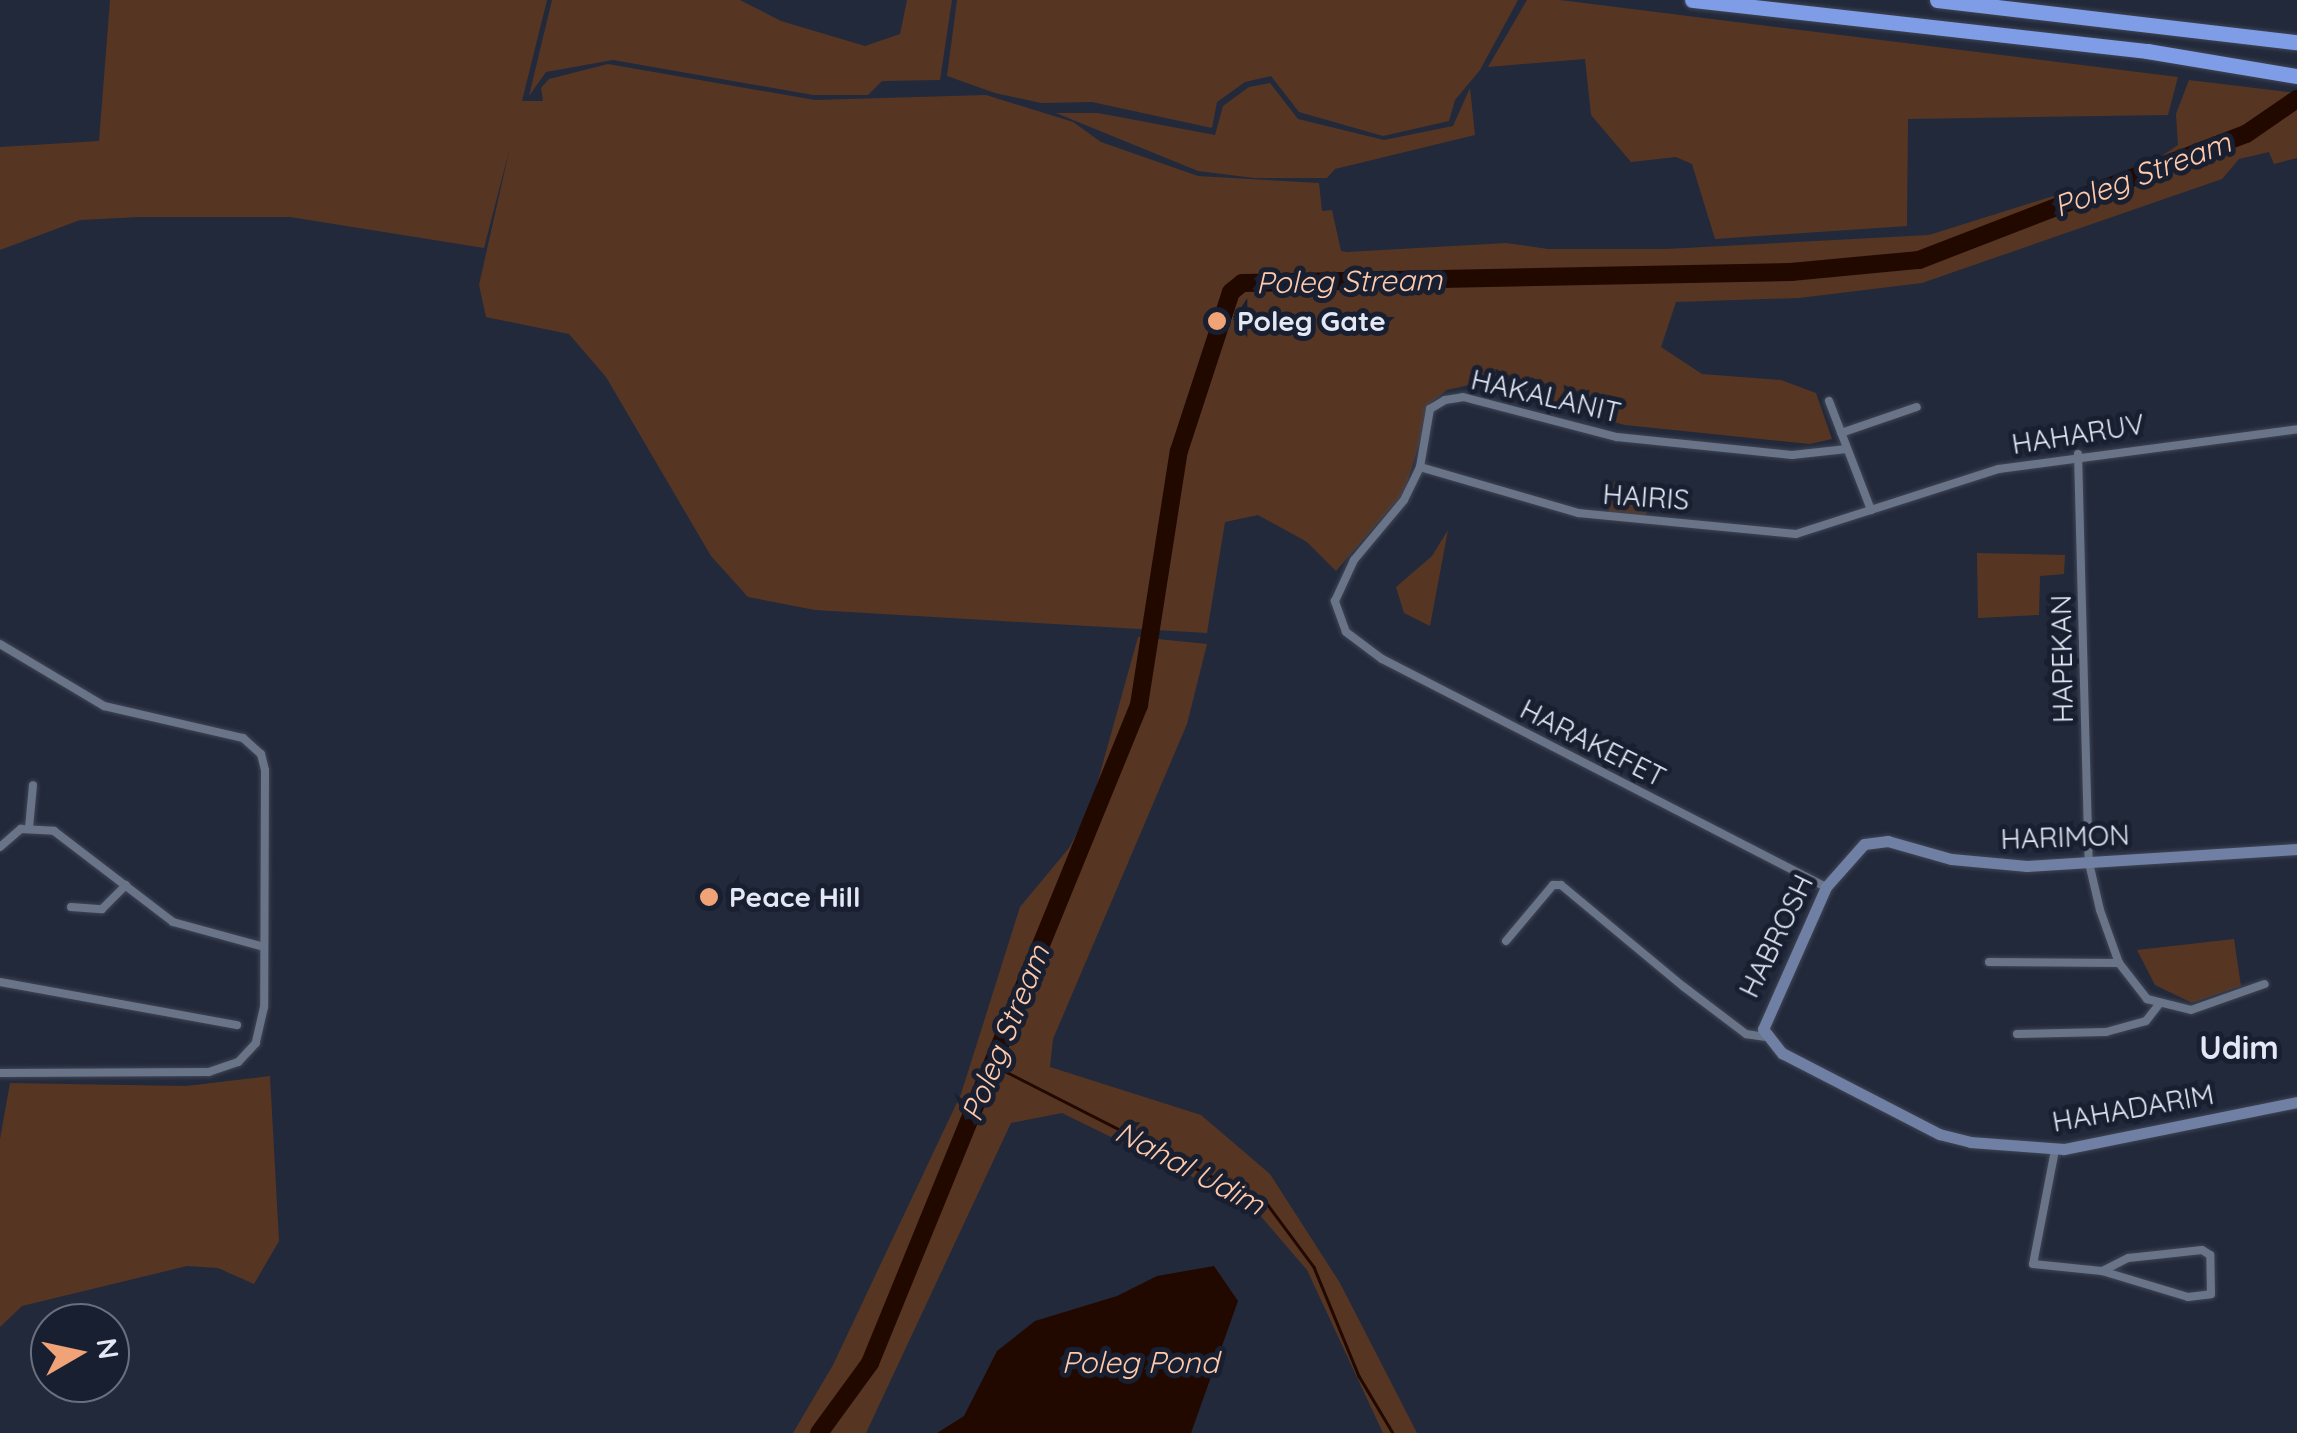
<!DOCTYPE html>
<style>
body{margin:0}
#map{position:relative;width:2297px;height:1433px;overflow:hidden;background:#22293b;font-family:Quicksand,sans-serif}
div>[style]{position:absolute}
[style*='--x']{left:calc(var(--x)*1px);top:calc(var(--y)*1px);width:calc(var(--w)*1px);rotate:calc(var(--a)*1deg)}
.green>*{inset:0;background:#563623}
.water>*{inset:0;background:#220900}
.stream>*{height:2.5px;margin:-1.25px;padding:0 1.25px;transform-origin:1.25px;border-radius:1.25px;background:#220900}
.river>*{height:18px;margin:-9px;padding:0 9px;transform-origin:9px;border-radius:9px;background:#220900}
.roads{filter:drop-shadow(0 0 2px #3f4554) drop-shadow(0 0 2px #3f4554)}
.street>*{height:8px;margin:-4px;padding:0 4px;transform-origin:4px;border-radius:4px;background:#6a7489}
.secondary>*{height:11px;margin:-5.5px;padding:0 5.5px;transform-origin:5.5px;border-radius:5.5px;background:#7080a5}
.highway>*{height:15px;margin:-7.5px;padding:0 7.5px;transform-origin:7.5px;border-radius:7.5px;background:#7f9de7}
.dots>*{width:28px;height:28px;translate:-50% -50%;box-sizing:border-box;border:5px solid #181f31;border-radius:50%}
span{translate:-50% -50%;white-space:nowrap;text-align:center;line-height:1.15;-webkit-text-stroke:10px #181f31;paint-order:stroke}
.poi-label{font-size:28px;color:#e3e8f4;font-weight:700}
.left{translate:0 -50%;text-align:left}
.street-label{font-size:28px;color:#e3e8f4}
.water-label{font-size:30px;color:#ffc9aa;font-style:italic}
.quarter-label{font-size:32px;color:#e3e8f4;font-weight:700}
.north{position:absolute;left:30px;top:1303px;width:100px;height:100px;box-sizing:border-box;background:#181f31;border:2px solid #696f7f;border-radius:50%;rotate:81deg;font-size:28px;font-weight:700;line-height:40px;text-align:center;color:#e3e8f4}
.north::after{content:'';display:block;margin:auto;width:35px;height:45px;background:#efa377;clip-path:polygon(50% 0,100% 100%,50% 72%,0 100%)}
</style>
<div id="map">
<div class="green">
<i style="clip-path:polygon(110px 0,547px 0,522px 101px,543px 101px,541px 88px,549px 79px,608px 64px,815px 100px,986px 95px,1073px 122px,1101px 142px,1198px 176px,1319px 183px,1322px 211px,1332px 210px,1341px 251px,1347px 252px,1506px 243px,1548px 249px,1666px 249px,1929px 235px,2146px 167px,2178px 145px,2176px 114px,2189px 80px,2297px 93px,2297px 158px,2274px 164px,2269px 152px,2239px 159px,2222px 179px,1922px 283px,1799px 298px,1676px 302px,1661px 347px,1702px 374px,1781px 380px,1816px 393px,1832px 439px,1810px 444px,1625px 425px,1469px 385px,1447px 390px,1432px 402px,1404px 493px,1336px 571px,1307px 542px,1258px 515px,1225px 522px,1207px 633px,815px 610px,748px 597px,711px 556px,606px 377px,569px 334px,486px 317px,479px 285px,510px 147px,484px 248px,290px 217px,140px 217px,80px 220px,0 250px,0 147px,99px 141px)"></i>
<i style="clip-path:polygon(552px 0,740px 0,781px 21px,865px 46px,900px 34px,907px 0,952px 0,940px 80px,882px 81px,868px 95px,813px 95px,613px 60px,546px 72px,529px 96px)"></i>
<i style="clip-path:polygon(957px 0,1518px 0,1480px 70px,1455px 100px,1449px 121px,1383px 136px,1299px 112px,1271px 76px,1245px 82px,1217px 102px,1212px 128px,1092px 102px,1041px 103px,995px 93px,947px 76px)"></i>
<i style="clip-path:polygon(1527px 0,1560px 0,2178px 77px,2168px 115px,1908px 119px,1907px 226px,1715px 239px,1692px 164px,1676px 157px,1631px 162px,1591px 115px,1585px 59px,1488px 67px)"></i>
<i style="clip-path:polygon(1270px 83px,1298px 119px,1384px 140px,1453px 126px,1470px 88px,1475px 135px,1335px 169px,1327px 178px,1254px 178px,1198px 171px,1056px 113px,1098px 113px,1215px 135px,1223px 106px,1249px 87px)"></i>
<i style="clip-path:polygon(1614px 482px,1649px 485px,1646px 515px,1608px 514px)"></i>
<i style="clip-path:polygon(1448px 530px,1430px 626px,1404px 613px,1396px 587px,1432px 556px)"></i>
<i style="clip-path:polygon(1977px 553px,2065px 555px,2064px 574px,2040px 576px,2039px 615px,1978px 618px)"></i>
<i style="clip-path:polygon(1138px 637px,1207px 644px,1187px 724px,1053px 1039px,1050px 1067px,1201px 1115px,1270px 1174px,1340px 1283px,1417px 1433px,1383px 1433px,1307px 1270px,1252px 1206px,1062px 1113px,1011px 1123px,866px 1433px,793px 1433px,833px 1365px,961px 1094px,1020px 907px,1069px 848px,1091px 806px)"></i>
<i style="clip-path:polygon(2234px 939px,2241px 986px,2192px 1003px,2155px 985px,2137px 950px)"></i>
<i style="clip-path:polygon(270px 1076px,279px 1241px,254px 1284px,218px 1268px,187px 1266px,22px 1306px,0 1327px,0 1139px,10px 1083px,186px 1086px)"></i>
</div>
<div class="water">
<i style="clip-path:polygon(1214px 1266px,1238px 1301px,1191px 1433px,937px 1433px,964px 1416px,997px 1351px,1035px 1321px,1117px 1296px,1157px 1276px)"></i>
</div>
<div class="stream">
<i style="--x:989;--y:1063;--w:313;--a:27"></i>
<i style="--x:1268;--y:1205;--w:77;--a:53.4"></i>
<i style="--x:1314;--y:1267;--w:118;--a:67.6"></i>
<i style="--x:1359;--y:1376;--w:66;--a:59.2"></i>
</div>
<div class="river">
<i style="--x:819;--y:1433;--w:87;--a:-53.9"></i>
<i style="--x:870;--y:1363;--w:711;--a:-67.76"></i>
<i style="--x:1139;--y:705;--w:257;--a:-81.1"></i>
<i style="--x:1179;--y:451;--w:167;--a:-71.9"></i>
<i style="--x:1231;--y:292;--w:14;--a:-39"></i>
<i style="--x:1242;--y:283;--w:549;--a:-1.15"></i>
<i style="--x:1791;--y:272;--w:129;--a:-5.4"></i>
<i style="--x:1919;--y:260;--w:350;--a:-21.1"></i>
<i style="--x:2246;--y:134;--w:62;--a:-34.5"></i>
</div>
<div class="roads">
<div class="street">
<i style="--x:1829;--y:401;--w:117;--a:68.9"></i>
<i style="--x:1841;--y:433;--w:80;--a:-18.9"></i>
<i style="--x:2078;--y:454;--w:409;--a:88.5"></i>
<i style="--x:2089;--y:863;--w:48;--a:76.8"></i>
<i style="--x:2100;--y:910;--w:56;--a:70.3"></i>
<i style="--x:2119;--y:963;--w:46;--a:52.1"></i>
<i style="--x:2147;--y:999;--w:45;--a:14"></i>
<i style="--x:2191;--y:1010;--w:78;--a:-19.4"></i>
<i style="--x:1420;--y:467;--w:165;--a:16.2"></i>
<i style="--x:1578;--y:513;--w:219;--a:5.5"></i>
<i style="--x:1796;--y:534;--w:213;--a:-17.8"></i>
<i style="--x:1999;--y:469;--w:301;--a:-7.6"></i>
<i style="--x:0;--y:644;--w:121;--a:30.8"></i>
<i style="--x:104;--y:706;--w:143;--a:13"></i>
<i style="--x:243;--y:738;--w:24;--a:42"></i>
<i style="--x:261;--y:754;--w:16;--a:76"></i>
<i style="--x:265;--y:770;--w:237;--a:90.2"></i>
<i style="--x:264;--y:1007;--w:37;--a:103"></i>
<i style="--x:256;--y:1043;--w:26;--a:133"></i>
<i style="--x:238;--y:1062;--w:31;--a:161"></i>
<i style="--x:209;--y:1072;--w:209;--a:179.7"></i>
<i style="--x:29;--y:828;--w:43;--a:-84.7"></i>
<i style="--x:0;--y:847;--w:28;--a:-41"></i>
<i style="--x:21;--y:829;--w:33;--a:3"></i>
<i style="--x:54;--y:831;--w:150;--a:37.4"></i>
<i style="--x:173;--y:922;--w:94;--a:15.4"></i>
<i style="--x:1826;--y:887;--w:499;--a:-152.8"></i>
<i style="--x:1382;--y:659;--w:45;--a:-143.1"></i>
<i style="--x:1346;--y:632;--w:33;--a:-110"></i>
<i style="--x:1335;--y:601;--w:45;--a:-65.1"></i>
<i style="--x:1354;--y:560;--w:78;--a:-50.2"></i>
<i style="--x:1404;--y:500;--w:37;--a:-64"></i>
<i style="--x:1420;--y:467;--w:59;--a:-80.2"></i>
<i style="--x:1430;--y:409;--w:17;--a:-31"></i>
<i style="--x:1445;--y:400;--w:18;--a:-9"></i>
<i style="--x:1463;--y:397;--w:159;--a:14.6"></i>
<i style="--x:1617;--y:437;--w:176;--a:5.9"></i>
<i style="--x:1792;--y:455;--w:55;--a:-6.2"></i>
<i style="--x:71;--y:907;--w:31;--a:4"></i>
<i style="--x:102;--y:909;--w:34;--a:-45"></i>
<i style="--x:1506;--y:941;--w:73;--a:-50"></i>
<i style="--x:1553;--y:885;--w:8;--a:0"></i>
<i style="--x:1561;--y:885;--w:160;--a:39.7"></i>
<i style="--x:1684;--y:987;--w:78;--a:37.2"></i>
<i style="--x:1746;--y:1034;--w:18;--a:9"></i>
<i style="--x:1989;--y:962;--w:130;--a:0.4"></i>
<i style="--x:0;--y:982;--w:241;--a:10.3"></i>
<i style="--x:2017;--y:1034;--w:89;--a:-1.3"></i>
<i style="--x:2106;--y:1032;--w:41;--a:-15.4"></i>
<i style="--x:2146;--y:1021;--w:23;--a:-52"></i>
<i style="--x:2055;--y:1150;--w:116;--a:100.9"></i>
<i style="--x:2033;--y:1264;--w:69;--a:5.8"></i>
<i style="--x:2102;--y:1271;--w:90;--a:16.8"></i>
<i style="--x:2188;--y:1297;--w:23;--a:-7"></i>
<i style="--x:2211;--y:1294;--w:39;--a:-91"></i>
<i style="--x:2210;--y:1255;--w:9;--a:-148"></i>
<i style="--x:2202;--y:1250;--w:74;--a:173.8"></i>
<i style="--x:2128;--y:1258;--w:29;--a:153"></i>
</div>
<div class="secondary">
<i style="--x:2297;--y:849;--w:271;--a:176.4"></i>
<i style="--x:2027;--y:866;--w:76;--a:-174.7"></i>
<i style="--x:1951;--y:859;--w:66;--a:-164.1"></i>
<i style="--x:1888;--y:841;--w:24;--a:173"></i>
<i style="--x:1864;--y:844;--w:57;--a:131.5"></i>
<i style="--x:1826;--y:887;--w:155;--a:113.9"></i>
<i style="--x:1763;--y:1029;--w:31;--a:52"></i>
<i style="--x:1782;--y:1053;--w:177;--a:27.3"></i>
<i style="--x:1939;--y:1134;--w:32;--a:14"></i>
<i style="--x:1970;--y:1142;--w:94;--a:4.3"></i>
<i style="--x:2064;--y:1149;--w:238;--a:-11.4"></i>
</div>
<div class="highway">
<i style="--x:1692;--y:0;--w:458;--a:6.4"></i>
<i style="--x:2147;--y:51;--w:152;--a:9.5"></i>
<i style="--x:1937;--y:0;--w:362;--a:6.7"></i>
</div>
</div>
<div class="dots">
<i style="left:1217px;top:321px;background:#efa377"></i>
<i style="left:709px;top:897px;background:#efa377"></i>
</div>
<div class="poi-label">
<span class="left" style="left:1237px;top:321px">Poleg Gate</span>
<span class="left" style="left:729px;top:897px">Peace Hill</span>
</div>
<div class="street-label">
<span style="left:1546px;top:396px;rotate:13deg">HAKALANIT</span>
<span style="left:2078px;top:434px;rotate:-9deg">HAHARUV</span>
<span style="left:1646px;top:497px;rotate:4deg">HAIRIS</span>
<span style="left:2062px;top:659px;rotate:-91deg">HAPEKAN</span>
<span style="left:1593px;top:743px;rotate:27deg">HARAKEFET</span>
<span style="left:2065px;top:837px;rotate:-2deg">HARIMON</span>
<span style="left:1776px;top:936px;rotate:-64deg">HABROSH</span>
<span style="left:2133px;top:1108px;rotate:-10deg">HAHADARIM</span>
</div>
<div class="water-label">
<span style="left:2142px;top:174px;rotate:-21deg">Poleg Stream</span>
<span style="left:1349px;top:281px;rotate:-1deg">Poleg Stream</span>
<span style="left:1005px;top:1033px;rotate:-68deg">Poleg Stream</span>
<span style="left:1190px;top:1168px;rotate:28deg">Nahal Udim</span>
<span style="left:1140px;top:1362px">Poleg Pond</span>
</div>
<div class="quarter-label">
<span style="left:2239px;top:1047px">Udim</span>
</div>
<div class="north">N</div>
</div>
